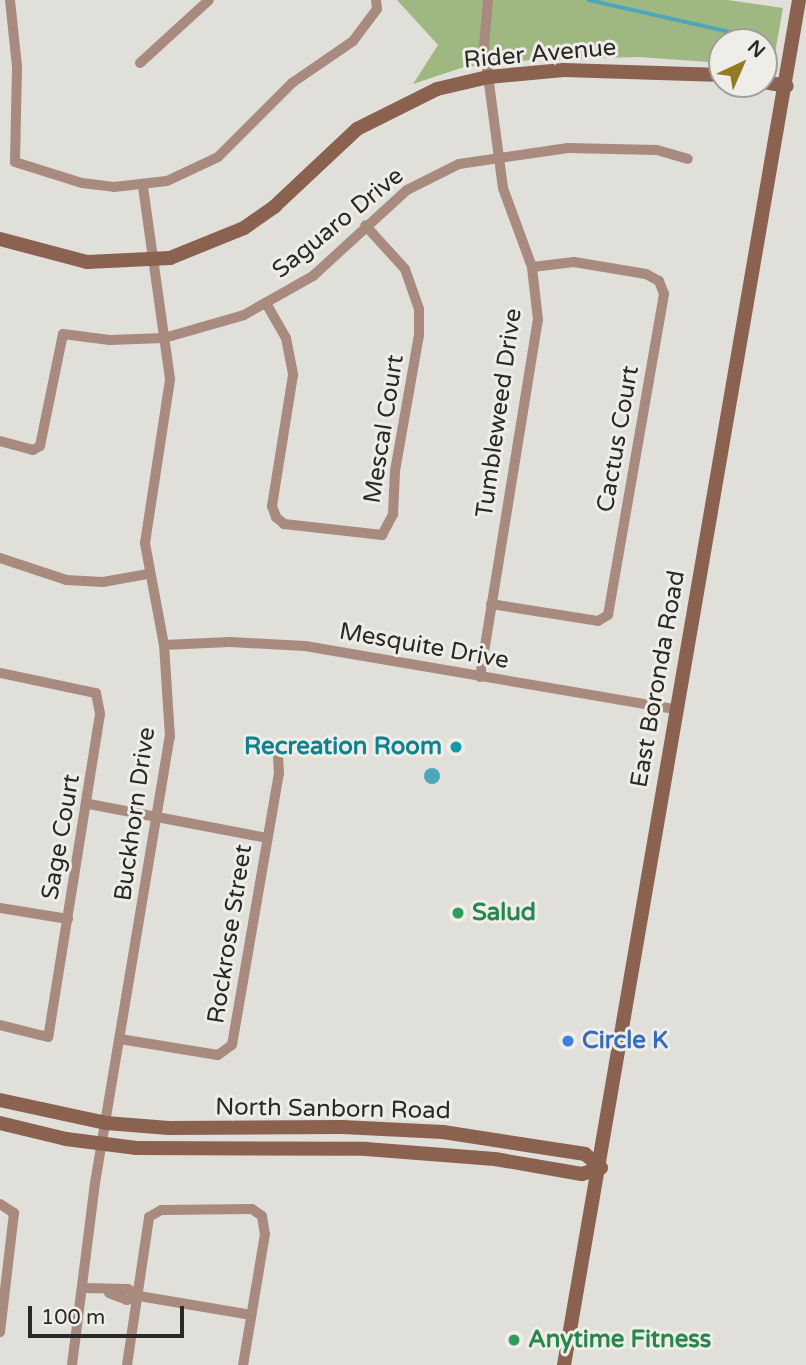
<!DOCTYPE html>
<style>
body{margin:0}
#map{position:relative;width:806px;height:1365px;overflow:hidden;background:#e1dfda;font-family:"Varela Round",sans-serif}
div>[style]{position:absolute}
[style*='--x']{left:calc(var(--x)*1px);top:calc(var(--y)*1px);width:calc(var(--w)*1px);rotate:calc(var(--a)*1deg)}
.green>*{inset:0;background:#9fb881}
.water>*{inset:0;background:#4ea7b9}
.round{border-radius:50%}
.stream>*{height:3.5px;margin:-1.75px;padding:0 1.75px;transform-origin:1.75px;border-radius:1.75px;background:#4ea7b9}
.street>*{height:10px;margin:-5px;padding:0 5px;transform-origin:5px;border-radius:5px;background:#a88a7f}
.secondary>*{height:14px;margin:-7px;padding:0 7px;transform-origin:7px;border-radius:7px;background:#8b6150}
.dots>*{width:19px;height:19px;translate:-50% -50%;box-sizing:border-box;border:4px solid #eeede7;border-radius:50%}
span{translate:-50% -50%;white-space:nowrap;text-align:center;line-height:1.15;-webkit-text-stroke:6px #eeede7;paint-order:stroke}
.street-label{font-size:24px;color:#2a2927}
.culture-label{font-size:24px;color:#0d838f;font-weight:700}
.right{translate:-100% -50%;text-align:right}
.leisure-label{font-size:24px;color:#27864d;font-weight:700}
.left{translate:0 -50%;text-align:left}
.shop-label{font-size:24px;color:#366cbe;font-weight:700}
.north{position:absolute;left:708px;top:28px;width:70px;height:70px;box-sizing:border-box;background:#eeede7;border:2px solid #a09f9a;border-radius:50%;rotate:44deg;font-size:19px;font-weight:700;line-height:28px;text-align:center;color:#2a2927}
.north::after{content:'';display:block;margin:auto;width:24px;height:32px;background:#947b22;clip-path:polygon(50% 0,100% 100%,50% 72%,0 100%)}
.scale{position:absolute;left:28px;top:1306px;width:156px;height:32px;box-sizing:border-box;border:4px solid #2a2927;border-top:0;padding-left:9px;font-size:21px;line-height:24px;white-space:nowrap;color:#2a2927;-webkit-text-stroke:5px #eeede7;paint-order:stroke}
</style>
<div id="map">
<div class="green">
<i style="clip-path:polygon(397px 0,728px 0,783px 8px,773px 64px,765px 69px,764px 42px,722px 42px,722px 63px,639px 57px,531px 60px,464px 67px,413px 84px,438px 45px)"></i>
</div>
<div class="water">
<i class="round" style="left:424px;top:768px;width:16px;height:16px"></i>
</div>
<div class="stream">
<i style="--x:589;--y:0;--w:180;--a:12.8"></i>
</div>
<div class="street">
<i style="--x:10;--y:0;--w:67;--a:84"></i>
<i style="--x:17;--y:67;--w:95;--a:91.2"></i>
<i style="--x:15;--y:162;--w:70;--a:17.4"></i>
<i style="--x:82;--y:183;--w:32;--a:7"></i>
<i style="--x:114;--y:187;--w:53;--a:-6.5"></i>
<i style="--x:167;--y:181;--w:56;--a:-25.2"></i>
<i style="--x:218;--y:157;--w:105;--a:-45"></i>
<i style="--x:292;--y:83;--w:74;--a:-34.5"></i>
<i style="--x:353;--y:41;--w:40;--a:-53"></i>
<i style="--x:377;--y:9;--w:9;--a:-96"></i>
<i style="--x:140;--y:63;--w:93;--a:-42.4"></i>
<i style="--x:267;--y:305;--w:38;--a:60"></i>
<i style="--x:286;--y:338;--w:38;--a:79"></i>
<i style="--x:293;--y:375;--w:133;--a:99.1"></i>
<i style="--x:272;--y:506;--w:12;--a:70"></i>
<i style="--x:276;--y:517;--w:11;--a:41"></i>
<i style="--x:284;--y:524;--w:99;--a:6.4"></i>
<i style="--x:382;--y:535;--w:24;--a:-62"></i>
<i style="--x:393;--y:514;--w:43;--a:-87.3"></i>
<i style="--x:395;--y:471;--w:138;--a:-80"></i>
<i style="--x:419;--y:335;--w:26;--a:-90"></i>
<i style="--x:419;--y:309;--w:42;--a:-109.3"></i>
<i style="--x:405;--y:269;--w:59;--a:-132.3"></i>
<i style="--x:0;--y:441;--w:34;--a:15"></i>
<i style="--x:33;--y:450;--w:8;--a:-30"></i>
<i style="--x:40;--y:446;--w:114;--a:-78.4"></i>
<i style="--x:63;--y:334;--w:47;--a:7.3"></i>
<i style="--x:110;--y:340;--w:54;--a:-2.1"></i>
<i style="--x:164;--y:338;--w:83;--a:-16"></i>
<i style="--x:244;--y:315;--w:79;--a:-29.5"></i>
<i style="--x:313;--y:276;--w:127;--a:-42.5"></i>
<i style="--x:407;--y:190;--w:58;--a:-26.6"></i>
<i style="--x:459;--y:164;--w:110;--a:-8.4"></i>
<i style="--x:568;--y:148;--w:89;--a:1.3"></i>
<i style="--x:657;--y:150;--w:32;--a:16"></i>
<i style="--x:0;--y:558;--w:70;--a:18.4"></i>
<i style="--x:66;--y:580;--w:37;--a:3"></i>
<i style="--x:103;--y:582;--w:46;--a:-10.1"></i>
<i style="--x:491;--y:604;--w:108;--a:9"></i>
<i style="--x:598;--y:621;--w:12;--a:-31"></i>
<i style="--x:608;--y:615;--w:326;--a:-80.1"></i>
<i style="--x:664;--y:294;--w:14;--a:-111"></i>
<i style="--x:659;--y:281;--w:15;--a:-152"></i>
<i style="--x:646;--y:274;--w:73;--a:-170.5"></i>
<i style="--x:574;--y:262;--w:42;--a:173.2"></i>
<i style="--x:164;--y:645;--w:66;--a:-2.6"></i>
<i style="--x:230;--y:642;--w:75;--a:3.1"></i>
<i style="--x:305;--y:646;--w:375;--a:9.7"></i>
<i style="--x:0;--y:673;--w:98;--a:11.8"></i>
<i style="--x:96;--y:693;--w:21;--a:79"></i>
<i style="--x:100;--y:714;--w:327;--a:99.1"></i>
<i style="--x:48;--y:1037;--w:49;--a:-166"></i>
<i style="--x:480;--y:677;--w:362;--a:-80.8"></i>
<i style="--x:538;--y:320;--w:53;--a:-96.5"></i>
<i style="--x:532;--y:267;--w:84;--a:-110.2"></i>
<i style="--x:503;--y:188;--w:143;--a:-97.6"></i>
<i style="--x:484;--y:46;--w:46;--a:-85"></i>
<i style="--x:89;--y:804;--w:181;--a:10.8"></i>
<i style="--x:0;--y:908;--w:69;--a:9.2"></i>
<i style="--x:120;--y:1039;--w:99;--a:9.3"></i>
<i style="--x:218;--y:1055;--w:17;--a:-36"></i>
<i style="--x:232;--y:1045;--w:275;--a:-80.2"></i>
<i style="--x:279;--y:774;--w:19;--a:-93"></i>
<i style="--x:0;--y:1204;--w:17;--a:33"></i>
<i style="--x:14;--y:1213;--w:120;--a:96.7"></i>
<i style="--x:83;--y:1288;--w:45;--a:1.3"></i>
<i style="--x:128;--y:1289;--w:13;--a:32"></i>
<i style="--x:139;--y:1296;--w:114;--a:9.6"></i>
<i style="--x:109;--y:1293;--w:19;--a:21"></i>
<i style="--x:127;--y:1300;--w:13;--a:-18"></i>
<i style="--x:72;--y:1365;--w:183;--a:-82.8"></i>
<i style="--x:95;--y:1183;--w:452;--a:-80.5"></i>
<i style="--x:170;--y:737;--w:92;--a:-93.7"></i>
<i style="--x:164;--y:645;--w:104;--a:-100.6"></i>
<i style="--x:145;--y:543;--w:166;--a:-81.3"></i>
<i style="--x:170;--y:379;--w:195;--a:-98"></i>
<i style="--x:127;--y:1365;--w:150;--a:-81.5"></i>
<i style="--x:149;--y:1217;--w:14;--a:-30"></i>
<i style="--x:161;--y:1210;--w:91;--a:-0.6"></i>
<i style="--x:252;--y:1209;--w:12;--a:35"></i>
<i style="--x:262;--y:1216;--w:18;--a:81"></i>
<i style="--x:265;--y:1234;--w:133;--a:99.5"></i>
</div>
<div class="secondary">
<i style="--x:764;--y:82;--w:23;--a:10"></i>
<i style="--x:0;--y:239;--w:90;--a:14.8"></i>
<i style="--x:87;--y:262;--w:83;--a:-2.8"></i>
<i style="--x:170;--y:258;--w:80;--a:-22.1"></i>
<i style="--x:244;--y:228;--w:38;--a:-35"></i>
<i style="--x:275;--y:206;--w:112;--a:-43.2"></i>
<i style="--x:357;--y:129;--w:89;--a:-26.6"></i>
<i style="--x:437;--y:89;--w:52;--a:-13.2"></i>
<i style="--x:488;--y:77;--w:76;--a:-5.3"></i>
<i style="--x:564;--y:70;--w:158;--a:1.8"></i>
<i style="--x:0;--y:1100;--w:108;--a:12.2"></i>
<i style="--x:106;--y:1123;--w:63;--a:4.5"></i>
<i style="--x:169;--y:1128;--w:173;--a:-0.3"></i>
<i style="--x:342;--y:1127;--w:101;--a:2.8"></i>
<i style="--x:443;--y:1132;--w:144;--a:8.8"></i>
<i style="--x:585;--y:1154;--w:21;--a:41"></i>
<i style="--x:0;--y:1123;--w:68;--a:13.6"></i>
<i style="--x:66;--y:1139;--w:71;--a:7.3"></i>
<i style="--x:136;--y:1148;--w:230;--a:0.2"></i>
<i style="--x:366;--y:1149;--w:129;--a:4.4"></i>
<i style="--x:495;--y:1159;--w:88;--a:9.8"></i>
<i style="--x:582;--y:1174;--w:20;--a:-18"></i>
<i style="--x:564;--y:1365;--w:1385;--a:-80.23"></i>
</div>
<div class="dots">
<i style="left:456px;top:747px;background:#0f9aa8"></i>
<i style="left:458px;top:913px;background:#2e9e5b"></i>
<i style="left:568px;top:1041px;background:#3f7fe0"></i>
<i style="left:514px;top:1340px;background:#2e9e5b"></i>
</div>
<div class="street-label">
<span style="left:540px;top:54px;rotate:-5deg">Rider Avenue</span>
<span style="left:338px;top:223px;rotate:-39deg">Saguaro Drive</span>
<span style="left:499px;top:413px;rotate:-82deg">Tumbleweed Drive</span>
<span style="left:384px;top:429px;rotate:-81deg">Mescal Court</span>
<span style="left:618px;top:439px;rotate:-80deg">Cactus Court</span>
<span style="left:424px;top:646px;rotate:10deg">Mesquite Drive</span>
<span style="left:658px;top:679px;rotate:-80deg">East Boronda Road</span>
<span style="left:135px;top:814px;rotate:-82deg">Buckhorn Drive</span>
<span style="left:61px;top:837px;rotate:-80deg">Sage Court</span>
<span style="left:230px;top:934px;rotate:-81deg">Rockrose Street</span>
<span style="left:333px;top:1109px;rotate:1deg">North Sanborn Road</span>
</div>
<div class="culture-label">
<span class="right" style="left:442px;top:747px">Recreation Room</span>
</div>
<div class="leisure-label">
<span class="left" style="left:472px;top:913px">Salud</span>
<span class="left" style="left:528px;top:1340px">Anytime Fitness</span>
</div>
<div class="shop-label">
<span class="left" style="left:582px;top:1041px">Circle K</span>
</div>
<div class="north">N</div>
<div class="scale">100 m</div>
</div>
